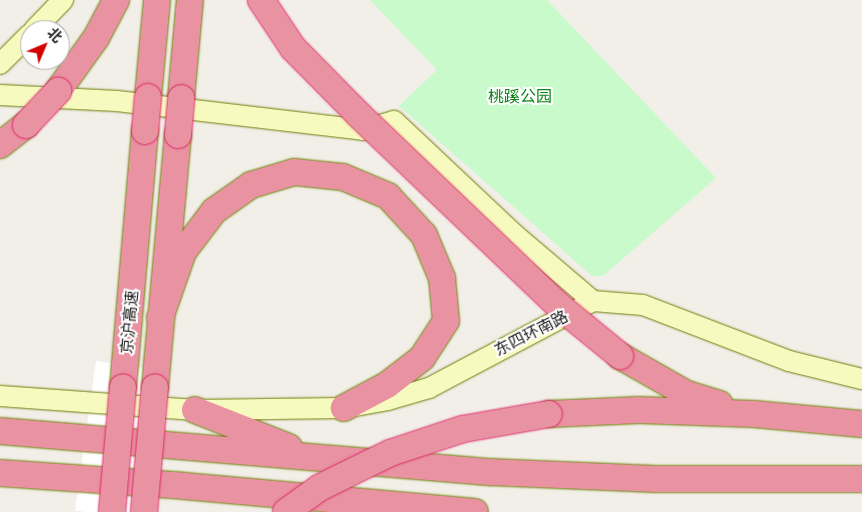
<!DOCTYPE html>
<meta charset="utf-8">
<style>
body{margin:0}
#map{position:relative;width:862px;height:512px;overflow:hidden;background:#f2efe9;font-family:Quicksand,"Noto Sans SC",sans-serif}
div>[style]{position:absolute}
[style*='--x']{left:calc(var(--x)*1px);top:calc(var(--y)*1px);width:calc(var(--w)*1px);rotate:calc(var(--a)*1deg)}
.park>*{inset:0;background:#c8facc}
.pier>*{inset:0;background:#fff;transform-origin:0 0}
.roads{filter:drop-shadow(0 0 1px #707d05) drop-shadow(0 0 1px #707d05)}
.secondary>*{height:20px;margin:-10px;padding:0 10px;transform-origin:10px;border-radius:10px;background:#f7fabf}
.highway>*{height:26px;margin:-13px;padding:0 13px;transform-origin:13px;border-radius:13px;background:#e892a2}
.bridges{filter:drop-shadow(0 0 1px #dc2a67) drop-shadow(0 0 1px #dc2a67)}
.highway-bridge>*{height:26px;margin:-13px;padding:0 13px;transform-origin:13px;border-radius:13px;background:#e892a2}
span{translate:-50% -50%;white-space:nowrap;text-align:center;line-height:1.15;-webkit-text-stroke:4px #fff;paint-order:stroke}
.park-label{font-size:16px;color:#0c8416}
.street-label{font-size:16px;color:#222}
.north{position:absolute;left:20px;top:20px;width:50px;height:50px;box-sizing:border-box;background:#fff;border:1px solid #a7a7a7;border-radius:50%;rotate:45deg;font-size:14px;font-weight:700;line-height:20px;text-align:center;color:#222}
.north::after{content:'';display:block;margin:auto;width:18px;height:22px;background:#d40000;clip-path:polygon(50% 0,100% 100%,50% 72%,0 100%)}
</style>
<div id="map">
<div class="park">
<i style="clip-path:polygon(370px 0,547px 0,716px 178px,603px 276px,592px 276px,399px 106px,437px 70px)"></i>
</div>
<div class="pier">
<i style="left:96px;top:361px;width:72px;height:151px;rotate:8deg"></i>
</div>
<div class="roads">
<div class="secondary">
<i style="--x:34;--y:30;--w:42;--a:-46"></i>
<i style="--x:0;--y:64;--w:42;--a:-45"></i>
<i style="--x:0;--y:95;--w:117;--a:2.9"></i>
<i style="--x:117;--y:101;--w:248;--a:6.7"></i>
<i style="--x:363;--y:130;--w:32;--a:-16"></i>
<i style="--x:394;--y:121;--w:163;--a:43.3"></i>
<i style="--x:513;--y:233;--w:105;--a:40.4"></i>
<i style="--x:0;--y:396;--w:196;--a:4.1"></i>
<i style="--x:195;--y:410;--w:149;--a:-0.8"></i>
<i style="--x:344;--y:408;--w:45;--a:-10.3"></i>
<i style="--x:388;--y:400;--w:43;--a:-16.3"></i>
<i style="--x:429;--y:388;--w:186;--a:-27.9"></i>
<i style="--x:593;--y:301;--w:50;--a:4.6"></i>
<i style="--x:643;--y:305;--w:156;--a:21"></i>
<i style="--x:789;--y:361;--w:75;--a:13.9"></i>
</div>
<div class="highway">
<i style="--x:58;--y:91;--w:65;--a:-54.4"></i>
<i style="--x:96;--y:38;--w:43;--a:-62.2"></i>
<i style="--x:148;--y:97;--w:97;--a:-84.7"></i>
<i style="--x:181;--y:98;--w:98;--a:-84.8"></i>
<i style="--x:0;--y:145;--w:33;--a:-38"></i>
<i style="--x:160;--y:318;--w:70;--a:-70.8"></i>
<i style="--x:183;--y:252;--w:51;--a:-52.9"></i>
<i style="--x:214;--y:211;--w:45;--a:-35.1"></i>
<i style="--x:251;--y:185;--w:45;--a:-16.8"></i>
<i style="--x:294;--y:172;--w:49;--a:5.8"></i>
<i style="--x:343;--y:177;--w:49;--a:22.9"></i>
<i style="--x:388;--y:196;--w:53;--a:47.3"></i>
<i style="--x:424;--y:235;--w:47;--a:67.3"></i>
<i style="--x:442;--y:278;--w:43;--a:84.7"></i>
<i style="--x:446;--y:321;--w:44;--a:123"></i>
<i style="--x:422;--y:358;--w:44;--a:142.4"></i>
<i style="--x:387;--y:385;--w:49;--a:151.9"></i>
<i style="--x:620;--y:356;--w:77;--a:29.6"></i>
<i style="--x:687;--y:394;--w:34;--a:17"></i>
<i style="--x:123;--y:387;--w:257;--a:-85.1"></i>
<i style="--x:155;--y:387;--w:253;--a:-84.8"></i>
<i style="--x:195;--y:410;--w:101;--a:21.5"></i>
<i style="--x:549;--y:414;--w:90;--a:-2.5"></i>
<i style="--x:639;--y:410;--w:115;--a:2"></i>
<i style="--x:754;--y:414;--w:108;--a:5.3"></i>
<i style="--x:0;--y:431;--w:493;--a:4.8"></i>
<i style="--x:491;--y:472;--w:165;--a:2.4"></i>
<i style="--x:656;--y:479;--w:206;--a:0"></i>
<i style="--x:0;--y:473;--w:184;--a:4"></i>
<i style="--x:184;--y:486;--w:292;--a:5.1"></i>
</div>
</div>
<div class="bridges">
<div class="highway-bridge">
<i style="--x:261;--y:0;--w:58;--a:56.3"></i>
<i style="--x:293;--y:48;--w:94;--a:45.4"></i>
<i style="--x:359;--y:115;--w:277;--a:43.7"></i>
<i style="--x:559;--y:306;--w:79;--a:39.3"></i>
<i style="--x:26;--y:125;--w:47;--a:-46.7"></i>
<i style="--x:145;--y:131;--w:34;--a:-85"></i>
<i style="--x:178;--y:135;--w:37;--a:-85"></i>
<i style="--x:112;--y:512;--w:125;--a:-85"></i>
<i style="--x:144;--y:512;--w:125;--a:-85"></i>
<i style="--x:286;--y:512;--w:41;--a:-36"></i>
<i style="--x:319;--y:488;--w:79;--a:-26.2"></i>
<i style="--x:390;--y:453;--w:77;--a:-18.2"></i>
<i style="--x:463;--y:429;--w:87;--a:-9.9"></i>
</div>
</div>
<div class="park-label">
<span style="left:520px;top:96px">桃蹊公园</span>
</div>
<div class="street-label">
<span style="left:129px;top:322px;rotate:-85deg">京沪高速</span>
<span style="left:531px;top:333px;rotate:-27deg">东四环南路</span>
</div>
<div class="north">北</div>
</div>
